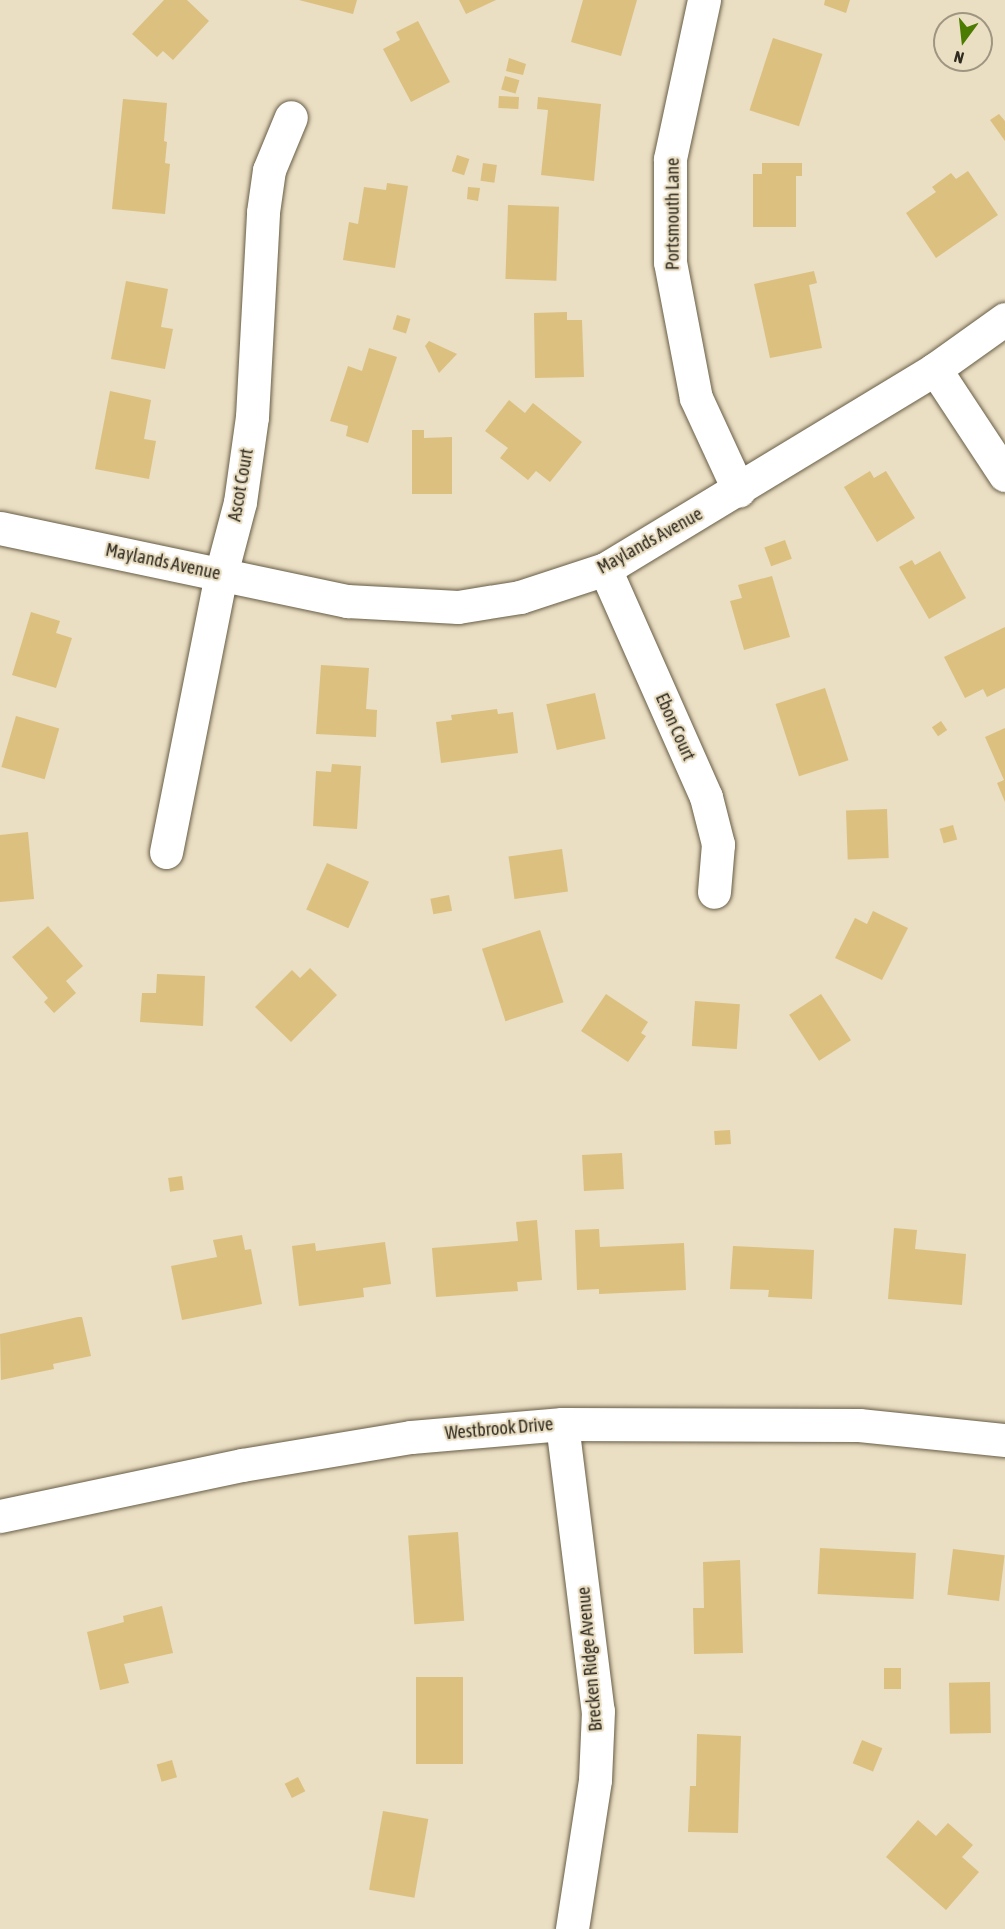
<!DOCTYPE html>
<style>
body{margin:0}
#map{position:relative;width:1005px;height:1929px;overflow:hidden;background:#eadec3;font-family:"Asap Condensed",sans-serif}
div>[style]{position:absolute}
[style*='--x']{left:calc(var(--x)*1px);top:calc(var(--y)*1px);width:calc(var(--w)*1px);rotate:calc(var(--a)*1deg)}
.building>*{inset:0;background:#dbc080;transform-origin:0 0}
.roads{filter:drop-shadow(0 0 2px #685e46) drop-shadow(0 0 2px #685e46)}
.minor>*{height:33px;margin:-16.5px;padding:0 16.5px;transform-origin:16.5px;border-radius:16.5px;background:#fff}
span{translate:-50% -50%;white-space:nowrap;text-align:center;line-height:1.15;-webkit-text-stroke:4.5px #eadec3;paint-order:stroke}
.street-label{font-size:18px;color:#2f2b20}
.north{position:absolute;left:933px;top:12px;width:60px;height:60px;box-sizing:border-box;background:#eadec3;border:2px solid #9f9682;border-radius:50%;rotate:195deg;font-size:16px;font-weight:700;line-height:24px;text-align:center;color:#2f2b20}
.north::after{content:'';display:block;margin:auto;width:21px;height:27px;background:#4c7b01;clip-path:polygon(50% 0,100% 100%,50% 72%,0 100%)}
</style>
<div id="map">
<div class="building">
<i style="clip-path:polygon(164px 0,187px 0,209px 21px,173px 60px,163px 51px,157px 57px,132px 34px)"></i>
<i style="clip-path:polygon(299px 0,357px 0,353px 14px)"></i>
<i style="clip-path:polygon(459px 0,496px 0,466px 14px)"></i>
<i style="clip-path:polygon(583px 0,637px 0,621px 56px,571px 42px)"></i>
<i style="clip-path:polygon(825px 0,850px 0,846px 13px,824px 5px)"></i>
<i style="clip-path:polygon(418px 21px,450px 82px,411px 102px,383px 49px,400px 40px,396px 32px)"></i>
<i style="left:773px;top:38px;width:52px;height:76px;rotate:18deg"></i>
<i style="clip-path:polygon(509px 58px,526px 64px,523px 75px,506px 71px)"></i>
<i style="left:505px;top:76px;width:15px;height:14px;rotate:16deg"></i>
<i style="left:499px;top:96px;width:20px;height:12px;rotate:3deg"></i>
<i style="clip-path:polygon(538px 97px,601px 104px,594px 181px,541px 175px,548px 110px,537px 109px)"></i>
<i style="clip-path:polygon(123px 99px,167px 103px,164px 141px,167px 142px,165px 163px,170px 164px,165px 214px,112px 209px)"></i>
<i style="clip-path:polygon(999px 114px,1005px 121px,1005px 141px,990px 120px)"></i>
<i style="left:457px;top:155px;width:13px;height:17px;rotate:18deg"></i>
<i style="left:483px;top:163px;width:14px;height:18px;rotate:8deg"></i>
<i style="clip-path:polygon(762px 163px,802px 163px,802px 176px,796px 176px,796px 227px,753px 227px,753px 174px,762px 174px)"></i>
<i style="clip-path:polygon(968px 171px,998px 215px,936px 258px,906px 213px,936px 192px,932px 187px,951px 173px,956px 179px)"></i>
<i style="clip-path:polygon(387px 183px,408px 186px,395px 268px,343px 260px,349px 222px,358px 224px,364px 187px,386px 190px)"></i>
<i style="clip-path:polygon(468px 187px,480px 188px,478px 201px,467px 199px)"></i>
<i style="left:508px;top:205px;width:51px;height:74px;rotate:2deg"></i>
<i style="clip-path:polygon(814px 271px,817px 283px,809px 285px,822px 348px,770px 358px,754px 284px)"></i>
<i style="clip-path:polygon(126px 281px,168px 289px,161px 327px,173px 329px,165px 369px,111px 359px)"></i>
<i style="clip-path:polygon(567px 312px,567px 320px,582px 320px,584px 377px,535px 378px,534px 313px)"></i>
<i style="left:397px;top:315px;width:14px;height:15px;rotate:17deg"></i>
<i style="clip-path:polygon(429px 341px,457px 354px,439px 373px,425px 346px)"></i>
<i style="clip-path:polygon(369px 348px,397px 357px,368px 443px,346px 436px,348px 426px,330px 421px,348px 366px,362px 371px)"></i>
<i style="clip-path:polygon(110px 391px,151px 400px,144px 439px,156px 441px,149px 479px,95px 469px)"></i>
<i style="clip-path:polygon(509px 400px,525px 413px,533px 403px,582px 442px,550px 482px,536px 471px,528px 480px,500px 458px,508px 448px,485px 431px)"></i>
<i style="clip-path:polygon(412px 430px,424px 430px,424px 438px,452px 437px,452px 494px,412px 494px)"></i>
<i style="clip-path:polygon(870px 471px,874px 478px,886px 471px,915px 518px,877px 542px,844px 487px)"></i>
<i style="left:785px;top:540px;width:20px;height:22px;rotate:70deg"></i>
<i style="clip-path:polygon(940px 551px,966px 598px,929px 619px,899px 567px,912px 560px,915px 565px)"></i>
<i style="clip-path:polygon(772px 576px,790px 637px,744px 650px,730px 601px,742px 598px,738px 585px)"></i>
<i style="clip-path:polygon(31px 612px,60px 621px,56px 633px,72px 638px,56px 688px,12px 675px)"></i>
<i style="clip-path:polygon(1005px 627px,1005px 688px,987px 697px,983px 689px,965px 698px,944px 657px)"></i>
<i style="clip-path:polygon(321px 665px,369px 668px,366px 709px,377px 710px,376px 737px,316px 734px)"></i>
<i style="left:825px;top:688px;width:76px;height:52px;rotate:72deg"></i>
<i style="left:595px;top:693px;width:47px;height:50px;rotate:77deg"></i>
<i style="clip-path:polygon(497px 709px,498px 714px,513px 712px,518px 753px,441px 763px,436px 722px,452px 720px,451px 715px)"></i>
<i style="left:16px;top:716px;width:45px;height:53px;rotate:16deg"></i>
<i style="left:941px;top:721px;width:11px;height:11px;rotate:56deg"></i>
<i style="clip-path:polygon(1005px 728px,1005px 802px,997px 783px,1004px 780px,985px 737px)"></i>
<i style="clip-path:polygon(332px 764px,361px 766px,357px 829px,313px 826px,316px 771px,331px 772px)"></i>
<i style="left:887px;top:809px;width:49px;height:41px;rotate:88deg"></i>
<i style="left:953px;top:825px;width:15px;height:14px;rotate:74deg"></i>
<i style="clip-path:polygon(28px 832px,34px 899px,0 902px,0 835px)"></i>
<i style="left:562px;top:849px;width:43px;height:54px;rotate:82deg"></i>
<i style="left:327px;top:863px;width:46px;height:51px;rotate:24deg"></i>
<i style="left:449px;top:895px;width:16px;height:19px;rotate:79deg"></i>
<i style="clip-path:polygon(873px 911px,908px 928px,882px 980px,835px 958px,855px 918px,867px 924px)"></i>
<i style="clip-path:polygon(48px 926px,83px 966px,66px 981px,76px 993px,54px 1013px,44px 1002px,48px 998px,12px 957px)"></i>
<i style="left:540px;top:930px;width:76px;height:61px;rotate:72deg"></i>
<i style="clip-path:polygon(310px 968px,337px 995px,291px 1042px,255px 1007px,292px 970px,300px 978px)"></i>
<i style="clip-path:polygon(157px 974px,205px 976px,203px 1026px,140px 1022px,142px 993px,156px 993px)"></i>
<i style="clip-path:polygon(606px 994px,648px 1022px,641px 1033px,646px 1036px,628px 1062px,581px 1031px)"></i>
<i style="left:821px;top:994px;width:55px;height:38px;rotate:57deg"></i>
<i style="left:695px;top:1001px;width:45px;height:45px;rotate:4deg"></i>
<i style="left:730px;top:1130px;width:14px;height:16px;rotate:86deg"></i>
<i style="left:622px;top:1153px;width:36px;height:40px;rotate:87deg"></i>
<i style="left:182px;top:1176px;width:14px;height:14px;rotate:82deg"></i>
<i style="clip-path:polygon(537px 1220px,542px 1280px,517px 1282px,518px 1291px,436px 1297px,432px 1248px,518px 1241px,516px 1222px)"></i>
<i style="clip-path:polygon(894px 1228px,917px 1230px,915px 1249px,966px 1254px,962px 1305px,888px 1299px)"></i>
<i style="clip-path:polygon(599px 1229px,600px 1247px,684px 1243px,686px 1290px,599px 1294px,599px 1289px,577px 1290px,575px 1230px)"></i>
<i style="clip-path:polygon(242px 1235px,245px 1250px,251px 1249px,262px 1304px,182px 1320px,171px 1266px,217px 1257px,213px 1240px)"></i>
<i style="clip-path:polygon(385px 1242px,391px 1284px,363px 1288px,364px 1297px,299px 1306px,292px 1246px,315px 1243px,316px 1251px)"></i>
<i style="clip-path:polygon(733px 1246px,814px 1250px,812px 1299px,768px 1297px,769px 1290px,730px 1289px)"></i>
<i style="clip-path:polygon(78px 1317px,82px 1317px,91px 1356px,53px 1364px,54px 1369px,1px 1380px,0 1334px)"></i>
<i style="left:458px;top:1532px;width:89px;height:50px;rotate:86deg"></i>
<i style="left:820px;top:1548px;width:96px;height:46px;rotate:3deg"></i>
<i style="left:953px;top:1549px;width:52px;height:46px;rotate:7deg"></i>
<i style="clip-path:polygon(740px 1560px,743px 1653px,694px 1654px,693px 1608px,704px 1608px,703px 1562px)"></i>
<i style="clip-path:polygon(162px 1606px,173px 1653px,124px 1664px,129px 1683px,100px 1690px,87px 1632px,124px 1622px,123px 1616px)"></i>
<i style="left:901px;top:1668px;width:21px;height:17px;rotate:90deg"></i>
<i style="left:416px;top:1677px;width:47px;height:87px"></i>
<i style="left:990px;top:1682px;width:51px;height:41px;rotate:89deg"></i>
<i style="clip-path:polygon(697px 1734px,741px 1736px,738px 1833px,688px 1832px,690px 1786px,696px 1786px)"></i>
<i style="left:862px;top:1740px;width:22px;height:25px;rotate:22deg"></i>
<i style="left:172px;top:1760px;width:18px;height:16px;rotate:74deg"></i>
<i style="left:298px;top:1777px;width:16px;height:15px;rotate:63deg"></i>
<i style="left:383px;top:1811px;width:46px;height:80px;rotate:10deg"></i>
<i style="clip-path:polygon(918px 1820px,936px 1836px,948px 1823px,973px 1845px,962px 1857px,979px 1872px,946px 1910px,886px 1857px)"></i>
</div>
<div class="roads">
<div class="minor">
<i style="--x:704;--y:0;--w:163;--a:102.1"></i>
<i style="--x:670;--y:159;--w:103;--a:90"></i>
<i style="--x:670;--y:262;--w:138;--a:79.2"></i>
<i style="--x:696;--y:398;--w:102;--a:65.2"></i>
<i style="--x:935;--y:369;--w:127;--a:56.6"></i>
<i style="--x:0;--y:528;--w:355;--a:11.9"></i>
<i style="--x:347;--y:601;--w:111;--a:3.1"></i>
<i style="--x:458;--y:607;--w:63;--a:-9.2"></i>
<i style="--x:520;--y:597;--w:89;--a:-18.2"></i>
<i style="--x:605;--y:569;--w:386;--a:-31.2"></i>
<i style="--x:935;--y:369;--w:86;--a:-35.5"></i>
<i style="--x:605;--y:569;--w:249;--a:66.1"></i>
<i style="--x:706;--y:797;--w:49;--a:75.7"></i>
<i style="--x:718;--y:844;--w:48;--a:94.8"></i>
<i style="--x:166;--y:852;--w:283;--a:-78.8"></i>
<i style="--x:221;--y:574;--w:74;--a:-75.2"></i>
<i style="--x:240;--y:502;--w:86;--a:-82"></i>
<i style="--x:252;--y:417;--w:205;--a:-86.9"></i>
<i style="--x:263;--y:212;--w:42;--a:-81.9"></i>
<i style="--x:269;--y:170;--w:57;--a:-67.5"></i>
<i style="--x:562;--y:1424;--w:289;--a:82.9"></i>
<i style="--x:598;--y:1711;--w:69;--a:92.5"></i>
<i style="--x:595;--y:1780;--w:151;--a:98.8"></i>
<i style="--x:0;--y:1516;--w:247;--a:-11.9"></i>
<i style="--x:242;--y:1465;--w:171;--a:-9.4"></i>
<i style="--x:411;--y:1437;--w:152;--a:-4.9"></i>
<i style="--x:562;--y:1424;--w:297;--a:0.2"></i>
<i style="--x:859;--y:1425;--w:147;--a:5.9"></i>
</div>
</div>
<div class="street-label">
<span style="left:673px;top:214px;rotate:-90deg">Portsmouth Lane</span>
<span style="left:241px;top:485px;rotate:-80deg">Ascot Court</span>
<span style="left:650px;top:541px;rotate:-29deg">Maylands Avenue</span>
<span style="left:163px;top:562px;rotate:12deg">Maylands Avenue</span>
<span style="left:675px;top:727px;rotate:66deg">Ebon Court</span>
<span style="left:499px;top:1429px;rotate:-5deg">Westbrook Drive</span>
<span style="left:590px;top:1659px;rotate:-95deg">Brecken Ridge Avenue</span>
</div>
<div class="north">N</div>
</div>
